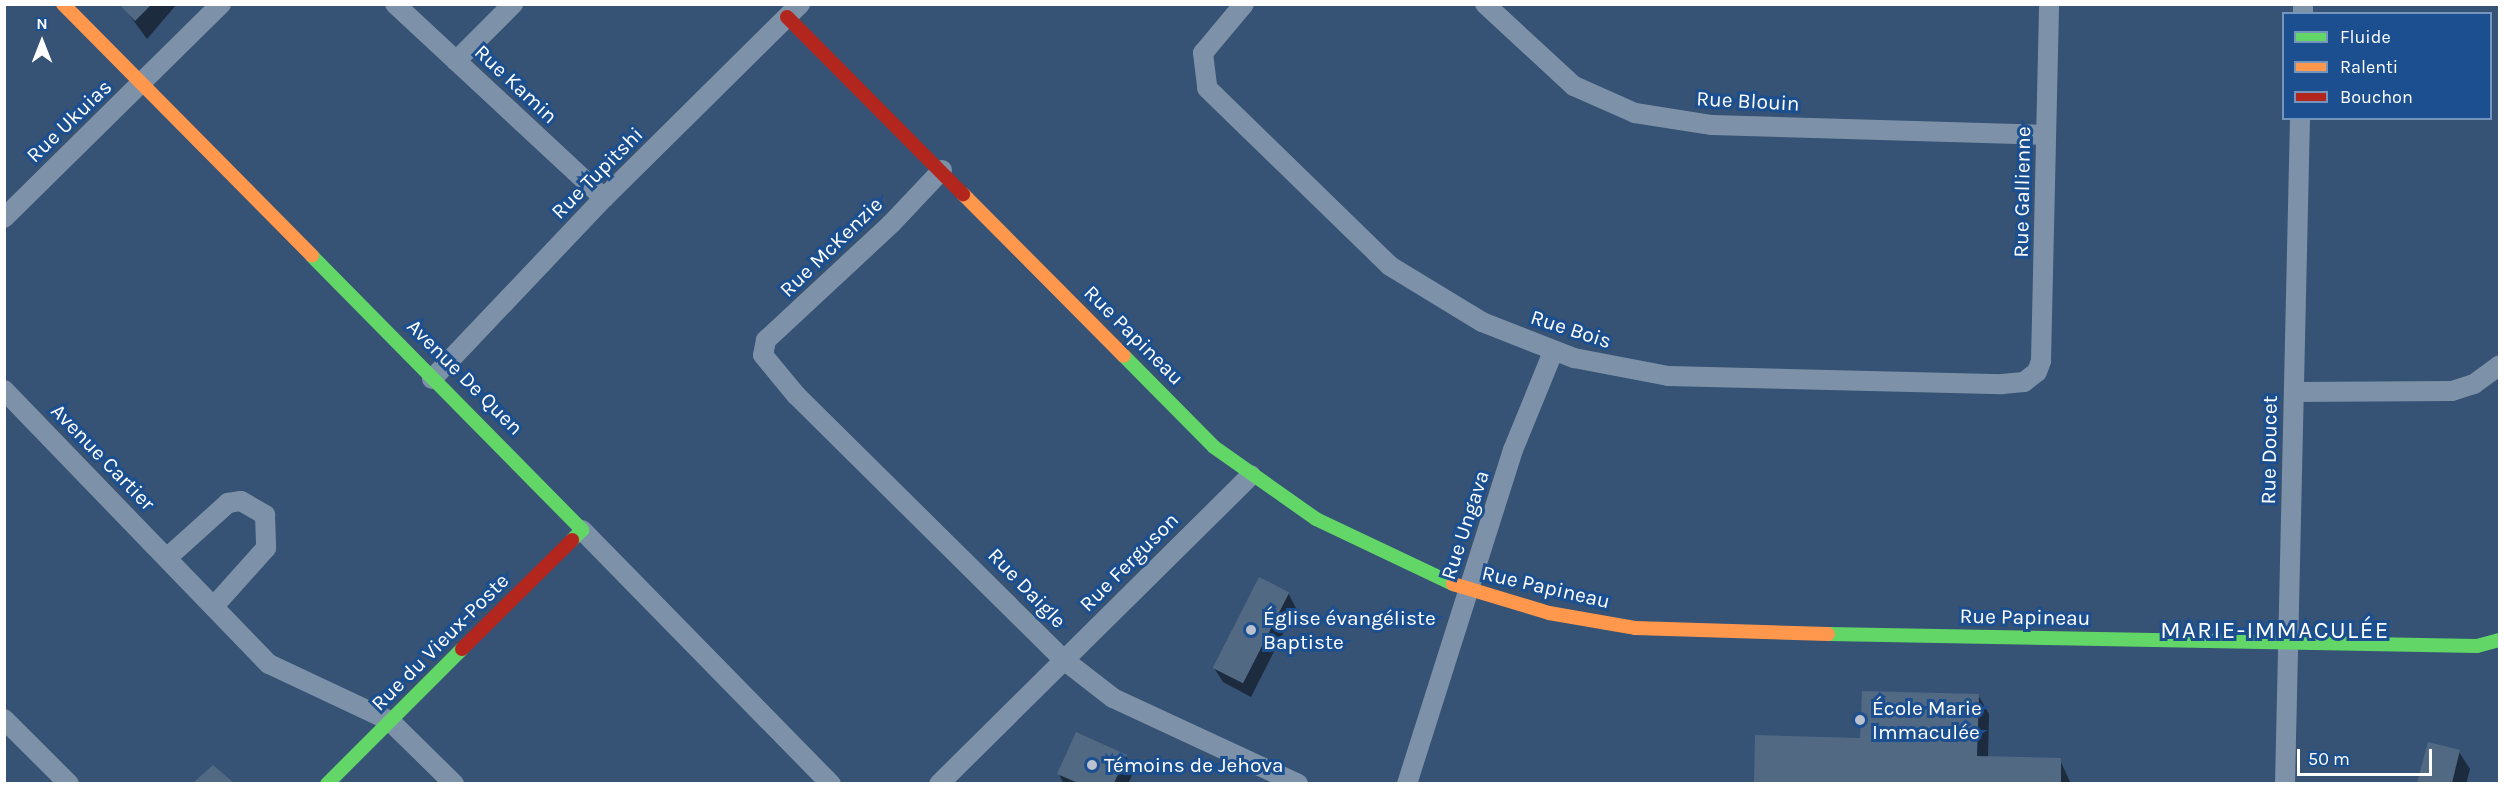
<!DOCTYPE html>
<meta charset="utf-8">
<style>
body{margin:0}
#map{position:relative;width:2504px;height:788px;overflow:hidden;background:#365274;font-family:Karla,sans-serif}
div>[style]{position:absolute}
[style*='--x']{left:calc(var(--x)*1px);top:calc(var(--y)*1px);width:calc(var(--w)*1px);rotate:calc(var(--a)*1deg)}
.shadow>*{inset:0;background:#0007}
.building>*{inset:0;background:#526984;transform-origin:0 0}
.street>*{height:20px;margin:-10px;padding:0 10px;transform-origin:10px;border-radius:10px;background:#7d92a8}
.fast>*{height:14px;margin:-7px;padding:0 7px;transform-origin:7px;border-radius:7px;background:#63d668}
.slow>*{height:14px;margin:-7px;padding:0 7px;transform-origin:7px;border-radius:7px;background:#ff974d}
.jam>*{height:14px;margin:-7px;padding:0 7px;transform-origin:7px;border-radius:7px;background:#b3261e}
.dots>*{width:16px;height:16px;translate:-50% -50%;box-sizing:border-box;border:3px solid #1b4f8f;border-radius:50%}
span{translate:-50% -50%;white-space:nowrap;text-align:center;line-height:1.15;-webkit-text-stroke:6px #1b4f8f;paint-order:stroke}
.street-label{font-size:21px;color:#fff}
.poi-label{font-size:21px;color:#fff}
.left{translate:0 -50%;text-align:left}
.quarter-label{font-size:24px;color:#fff;letter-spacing:1.5px}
.frame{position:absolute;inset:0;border:6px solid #fff;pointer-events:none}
.legend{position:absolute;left:2282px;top:12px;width:210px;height:108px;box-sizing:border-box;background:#1b4f8f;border:2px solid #7695bc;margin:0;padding:8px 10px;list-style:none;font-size:18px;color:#fff}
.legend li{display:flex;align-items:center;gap:12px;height:30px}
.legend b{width:30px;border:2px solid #7695bc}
.north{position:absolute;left:12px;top:12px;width:60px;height:60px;-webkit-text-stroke:4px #1b4f8f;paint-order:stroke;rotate:0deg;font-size:16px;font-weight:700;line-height:24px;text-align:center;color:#fff}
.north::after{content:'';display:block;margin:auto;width:21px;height:27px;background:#fff;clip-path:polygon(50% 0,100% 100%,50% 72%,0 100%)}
.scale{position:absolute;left:2297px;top:749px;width:135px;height:27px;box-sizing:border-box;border:3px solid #fff;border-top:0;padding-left:8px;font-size:18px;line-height:21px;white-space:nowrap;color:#fff;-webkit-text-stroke:4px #1b4f8f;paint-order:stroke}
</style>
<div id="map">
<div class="shadow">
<i style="clip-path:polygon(177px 4px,147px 39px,122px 5px,122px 4px)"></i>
<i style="clip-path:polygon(1288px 593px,1296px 608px,1251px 697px,1223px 682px,1214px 668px)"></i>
<i style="clip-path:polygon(1978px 695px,1989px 714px,1988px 758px,2060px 760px,2071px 784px,1756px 784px,1757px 737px,1862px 740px)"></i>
<i style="clip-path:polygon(2429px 744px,2459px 752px,2470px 769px,2466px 784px,2418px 784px)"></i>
<i style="clip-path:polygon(1126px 756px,1134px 771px,1128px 784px,1064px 784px,1059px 774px)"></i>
</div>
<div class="building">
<i style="clip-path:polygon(119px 4px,152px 4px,135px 21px)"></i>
<i style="left:1259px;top:577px;width:34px;height:102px;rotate:27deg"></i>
<i style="clip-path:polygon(1862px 691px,1979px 694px,1977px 756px,2061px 758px,2061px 783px,1754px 783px,1755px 735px,1860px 738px)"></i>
<i style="clip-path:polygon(1076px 732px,1127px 755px,1114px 783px,1078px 783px,1057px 774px)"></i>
<i style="clip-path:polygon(2428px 742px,2460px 750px,2452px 783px,2417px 783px)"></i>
<i style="clip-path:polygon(213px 765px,234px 783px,193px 783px)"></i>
</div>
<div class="street">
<i style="--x:395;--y:4;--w:285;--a:42.9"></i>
<i style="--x:1244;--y:4;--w:64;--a:129.9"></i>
<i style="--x:1203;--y:53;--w:35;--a:83"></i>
<i style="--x:1207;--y:88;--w:255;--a:44.2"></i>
<i style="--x:1390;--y:266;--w:108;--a:31.3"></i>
<i style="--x:1482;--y:322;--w:99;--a:21.4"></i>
<i style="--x:1574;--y:358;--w:96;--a:10.8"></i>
<i style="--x:1668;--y:376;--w:334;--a:1.4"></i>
<i style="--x:2002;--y:384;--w:22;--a:-5"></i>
<i style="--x:2024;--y:382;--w:16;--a:-38"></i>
<i style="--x:2037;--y:372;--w:12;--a:-70"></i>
<i style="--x:2041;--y:361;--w:357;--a:-88.7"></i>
<i style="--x:1485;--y:4;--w:121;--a:42.7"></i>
<i style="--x:1574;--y:86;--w:67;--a:23.9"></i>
<i style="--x:1635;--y:113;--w:78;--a:8.9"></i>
<i style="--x:1712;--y:125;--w:334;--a:1.7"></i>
<i style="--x:2303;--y:14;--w:10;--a:-90"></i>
<i style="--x:456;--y:61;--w:81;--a:-45"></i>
<i style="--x:942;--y:170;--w:74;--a:133.4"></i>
<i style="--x:891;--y:224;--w:171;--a:137.1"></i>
<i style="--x:766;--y:340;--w:15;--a:101"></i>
<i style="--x:763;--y:355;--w:52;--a:50.5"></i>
<i style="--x:796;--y:395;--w:377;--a:44.7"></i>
<i style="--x:1064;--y:660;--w:62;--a:37.8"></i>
<i style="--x:1113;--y:698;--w:204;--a:24.9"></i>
<i style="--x:4;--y:218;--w:305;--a:-44.6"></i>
<i style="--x:432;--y:379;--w:250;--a:-46.5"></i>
<i style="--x:604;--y:198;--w:276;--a:-44.7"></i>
<i style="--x:4;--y:390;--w:381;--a:46"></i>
<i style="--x:269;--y:664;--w:134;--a:25.2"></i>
<i style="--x:390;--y:721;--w:90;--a:44.5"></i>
<i style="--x:2294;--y:392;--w:158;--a:-0.4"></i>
<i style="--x:2452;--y:391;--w:23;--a:-18"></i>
<i style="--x:2474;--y:384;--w:32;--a:-36"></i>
<i style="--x:582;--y:530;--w:356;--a:45.6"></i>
<i style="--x:168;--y:557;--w:81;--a:-42"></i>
<i style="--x:228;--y:503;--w:13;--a:-9"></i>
<i style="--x:241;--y:501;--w:28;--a:30"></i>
<i style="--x:265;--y:515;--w:33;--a:88"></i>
<i style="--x:266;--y:548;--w:76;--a:131.8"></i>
<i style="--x:4;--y:719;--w:92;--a:45"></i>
<i style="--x:939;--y:784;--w:439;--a:-44.7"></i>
<i style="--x:1407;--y:784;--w:350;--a:-72.4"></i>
<i style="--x:1513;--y:450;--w:106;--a:-67.8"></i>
<i style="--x:2285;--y:784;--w:666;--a:-88.71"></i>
</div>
<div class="fast">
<i style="--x:312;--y:256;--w:385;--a:45.4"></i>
<i style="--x:582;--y:530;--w:14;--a:135"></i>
<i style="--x:1124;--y:356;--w:128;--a:45.3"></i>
<i style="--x:1214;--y:447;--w:125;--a:35.2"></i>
<i style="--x:1316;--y:519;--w:152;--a:25.4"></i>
<i style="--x:1828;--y:634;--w:649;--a:1.06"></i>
<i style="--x:2477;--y:646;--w:24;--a:-15"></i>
<i style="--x:327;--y:784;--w:191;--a:-45"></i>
</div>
<div class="slow">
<i style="--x:63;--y:4;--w:354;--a:45.3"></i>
<i style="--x:963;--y:194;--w:228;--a:45.2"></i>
<i style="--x:1453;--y:584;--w:100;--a:16.8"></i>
<i style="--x:1549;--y:613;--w:87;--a:9.9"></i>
<i style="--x:1635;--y:628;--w:193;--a:1.8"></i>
</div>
<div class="jam">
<i style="--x:787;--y:17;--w:250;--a:45.2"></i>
<i style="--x:462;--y:649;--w:155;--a:-44.7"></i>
</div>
<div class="dots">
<i style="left:1251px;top:630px;background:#b9c2ce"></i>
<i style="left:1860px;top:720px;background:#b9c2ce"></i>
<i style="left:1092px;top:765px;background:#b9c2ce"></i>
</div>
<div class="street-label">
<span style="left:516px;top:84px;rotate:43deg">Rue Kamin</span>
<span style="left:1748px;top:101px;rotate:3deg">Rue Blouin</span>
<span style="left:69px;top:121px;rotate:-44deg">Rue Ukuias</span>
<span style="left:597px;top:173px;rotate:-45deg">Rue Tupitshi</span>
<span style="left:2022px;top:192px;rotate:-89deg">Rue Gallienne</span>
<span style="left:831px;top:247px;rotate:-44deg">Rue McKenzie</span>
<span style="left:1571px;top:329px;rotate:18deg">Rue Bois</span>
<span style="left:1134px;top:335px;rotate:45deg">Rue Papineau</span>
<span style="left:465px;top:377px;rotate:45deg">Avenue De Quen</span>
<span style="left:2269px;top:450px;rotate:-89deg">Rue Doucet</span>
<span style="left:103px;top:457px;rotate:46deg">Avenue Cartier</span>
<span style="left:1465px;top:525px;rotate:-72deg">Rue Ungava</span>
<span style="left:1129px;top:562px;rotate:-45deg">Rue Ferguson</span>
<span style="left:1546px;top:587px;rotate:13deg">Rue Papineau</span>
<span style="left:1027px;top:588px;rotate:46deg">Rue Daigle</span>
<span style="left:2025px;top:617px;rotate:1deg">Rue Papineau</span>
<span style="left:440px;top:642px;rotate:-45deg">Rue du Vieux-Poste</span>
</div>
<div class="poi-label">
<span class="left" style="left:1263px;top:630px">Église évangéliste<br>Baptiste</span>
<span class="left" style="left:1872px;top:720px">École Marie<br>Immaculée</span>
<span class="left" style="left:1104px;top:765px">Témoins de Jehova</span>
</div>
<div class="quarter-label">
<span style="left:2275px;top:631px">MARIE-IMMACULÉE</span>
</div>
<div class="frame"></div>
<ul class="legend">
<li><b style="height:8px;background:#63d668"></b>Fluide</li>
<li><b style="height:8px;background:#ff974d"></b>Ralenti</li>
<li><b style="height:8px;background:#b3261e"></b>Bouchon</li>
</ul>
<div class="north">N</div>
<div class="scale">50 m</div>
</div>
